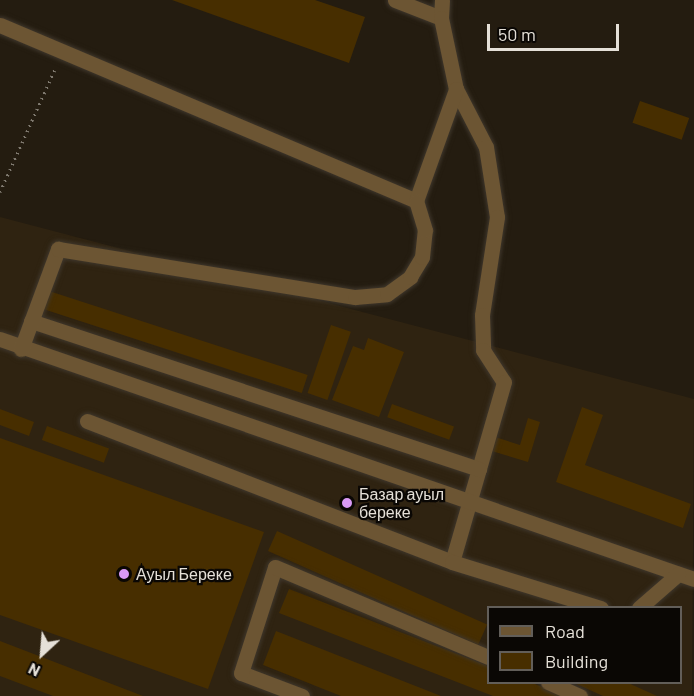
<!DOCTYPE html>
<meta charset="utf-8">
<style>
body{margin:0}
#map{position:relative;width:694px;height:696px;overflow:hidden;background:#241c10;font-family:Barlow,sans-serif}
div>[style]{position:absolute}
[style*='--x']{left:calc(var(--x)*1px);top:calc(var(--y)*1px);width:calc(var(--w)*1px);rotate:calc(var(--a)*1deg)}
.built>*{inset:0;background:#2f2311}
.building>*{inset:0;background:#472e00;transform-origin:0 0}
.path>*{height:3px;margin-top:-1.5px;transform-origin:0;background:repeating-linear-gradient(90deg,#807a70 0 1.5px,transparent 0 6px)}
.roads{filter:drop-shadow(0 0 2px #3f372c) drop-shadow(0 0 2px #3f372c)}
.minor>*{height:15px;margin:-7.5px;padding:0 7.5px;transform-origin:7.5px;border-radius:7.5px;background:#6c5533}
.dots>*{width:16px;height:16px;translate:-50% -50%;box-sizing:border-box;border:3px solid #0a0704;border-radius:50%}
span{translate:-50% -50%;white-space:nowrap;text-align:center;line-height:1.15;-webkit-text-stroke:4.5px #0a0704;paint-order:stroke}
.poi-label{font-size:16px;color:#e5e0d8}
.left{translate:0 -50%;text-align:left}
.legend{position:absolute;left:487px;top:606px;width:195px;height:78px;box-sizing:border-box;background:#0a0704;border:2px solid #625e59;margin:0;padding:8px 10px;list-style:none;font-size:18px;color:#e5e0d8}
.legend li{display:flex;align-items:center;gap:12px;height:30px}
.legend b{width:30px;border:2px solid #625e59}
.north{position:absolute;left:12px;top:624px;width:60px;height:60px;-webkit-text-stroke:4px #0a0704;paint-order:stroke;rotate:206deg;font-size:16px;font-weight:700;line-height:24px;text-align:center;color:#e5e0d8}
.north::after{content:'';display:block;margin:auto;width:21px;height:27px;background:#e5e0d8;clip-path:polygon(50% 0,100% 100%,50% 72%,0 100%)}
.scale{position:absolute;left:487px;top:24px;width:132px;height:27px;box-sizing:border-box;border:3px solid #e5e0d8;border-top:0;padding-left:8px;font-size:18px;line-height:21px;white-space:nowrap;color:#e5e0d8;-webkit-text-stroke:4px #0a0704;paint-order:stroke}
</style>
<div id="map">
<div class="built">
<i style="clip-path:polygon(evenodd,0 217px,694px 399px,692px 696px,0 696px,0 217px,488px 608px,680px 608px,680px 682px,488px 682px,488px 608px)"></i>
</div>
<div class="building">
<i style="clip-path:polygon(172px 0,315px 0,365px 17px,349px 63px)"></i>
<i style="left:640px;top:101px;width:52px;height:23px;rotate:19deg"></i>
<i style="left:49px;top:291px;width:272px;height:19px;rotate:18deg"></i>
<i style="left:331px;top:325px;width:21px;height:72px;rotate:19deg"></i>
<i style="clip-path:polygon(368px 338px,404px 352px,379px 417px,332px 400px,353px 346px,364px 350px)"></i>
<i style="left:392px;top:404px;width:66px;height:14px;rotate:20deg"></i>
<i style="clip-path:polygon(582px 407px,603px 415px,585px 465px,691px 504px,683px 528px,556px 482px)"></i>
<i style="clip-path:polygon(0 409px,34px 422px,29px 436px,0 425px)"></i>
<i style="clip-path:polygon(528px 418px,540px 422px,528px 462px,485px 449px,489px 435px,520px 445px)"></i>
<i style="left:47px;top:426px;width:66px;height:15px;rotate:20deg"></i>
<i style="clip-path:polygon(0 438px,264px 532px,208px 689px,0 615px)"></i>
<i style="left:277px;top:531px;width:230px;height:22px;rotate:24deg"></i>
<i style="clip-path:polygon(289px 589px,488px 666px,488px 682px,530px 682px,564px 696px,493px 696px,279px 613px)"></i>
<i style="clip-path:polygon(276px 631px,441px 696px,341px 696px,263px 665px)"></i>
<i style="clip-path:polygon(0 641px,143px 696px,53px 696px,0 676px)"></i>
<i style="clip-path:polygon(572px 682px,626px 682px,657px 696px,603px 696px)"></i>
</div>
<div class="path">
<i style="--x:0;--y:192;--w:137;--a:-65.9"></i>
</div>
<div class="roads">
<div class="minor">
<i style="--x:395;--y:0;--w:49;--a:21.4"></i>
<i style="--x:442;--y:0;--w:18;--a:93"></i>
<i style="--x:441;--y:18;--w:73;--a:78.1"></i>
<i style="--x:456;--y:89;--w:65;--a:62.7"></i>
<i style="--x:486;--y:147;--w:71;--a:81.1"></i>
<i style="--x:497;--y:217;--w:99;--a:98.7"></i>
<i style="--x:482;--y:315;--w:35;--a:88"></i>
<i style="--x:483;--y:350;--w:38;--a:57"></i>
<i style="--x:504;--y:382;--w:187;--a:106.1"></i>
<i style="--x:0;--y:25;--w:452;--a:22.9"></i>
<i style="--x:416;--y:201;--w:119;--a:-70.3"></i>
<i style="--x:31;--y:321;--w:472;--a:18.3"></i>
<i style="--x:0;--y:339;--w:734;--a:19.08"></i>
<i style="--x:21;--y:349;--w:107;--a:-69.7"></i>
<i style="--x:58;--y:249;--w:301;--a:9.2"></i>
<i style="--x:355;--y:297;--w:32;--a:-5"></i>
<i style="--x:387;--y:294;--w:29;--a:-36"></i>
<i style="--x:410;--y:277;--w:23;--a:-59"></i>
<i style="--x:422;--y:257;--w:27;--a:-84"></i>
<i style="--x:425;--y:230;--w:30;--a:-107"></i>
<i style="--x:87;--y:421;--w:391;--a:21.1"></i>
<i style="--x:452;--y:562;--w:156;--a:17.2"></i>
<i style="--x:639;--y:608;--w:52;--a:-41.1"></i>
<i style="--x:548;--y:682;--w:35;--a:24"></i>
<i style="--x:302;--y:696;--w:65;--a:-159.3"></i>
<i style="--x:241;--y:673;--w:111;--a:-72.2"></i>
<i style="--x:275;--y:567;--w:231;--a:22.9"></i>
</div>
</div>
<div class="dots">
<i style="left:347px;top:503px;background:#da9af6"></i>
<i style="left:124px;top:574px;background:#da9af6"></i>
</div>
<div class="poi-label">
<span class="left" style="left:359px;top:503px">Базар ауыл<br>береке</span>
<span class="left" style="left:136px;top:574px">Ауыл Береке</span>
</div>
<ul class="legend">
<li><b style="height:8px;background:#6c5533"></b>Road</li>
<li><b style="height:16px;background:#472e00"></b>Building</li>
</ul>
<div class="north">N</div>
<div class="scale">50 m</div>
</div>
